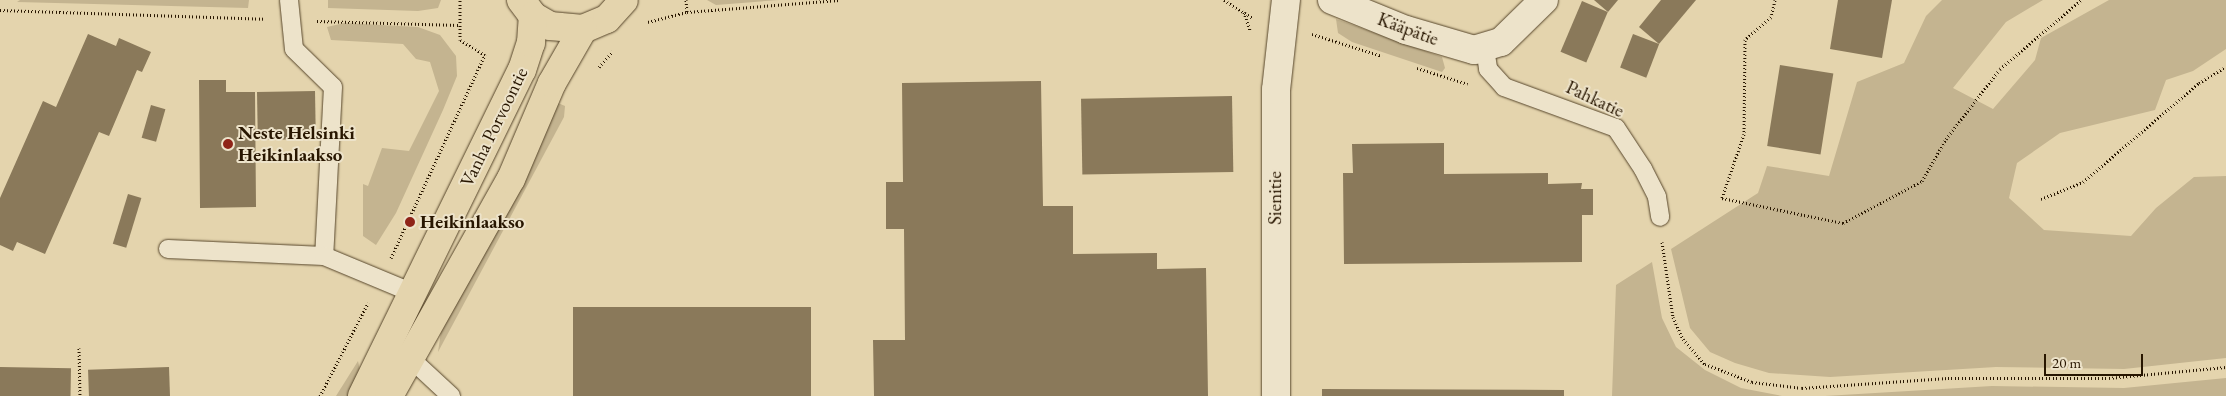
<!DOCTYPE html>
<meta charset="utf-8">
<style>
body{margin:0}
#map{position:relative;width:2226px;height:396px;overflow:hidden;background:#e4d4ad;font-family:"EB Garamond",serif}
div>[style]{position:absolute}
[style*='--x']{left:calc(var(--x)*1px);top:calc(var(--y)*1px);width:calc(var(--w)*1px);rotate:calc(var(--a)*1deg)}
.green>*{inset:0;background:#c4b490}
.building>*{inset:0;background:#8a795a;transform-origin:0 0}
.path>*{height:3px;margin-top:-1.5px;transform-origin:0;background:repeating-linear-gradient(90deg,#281600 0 1px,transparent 0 3.5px)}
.roads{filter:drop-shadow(0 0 1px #57462b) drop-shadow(0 0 1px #57462b)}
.service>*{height:18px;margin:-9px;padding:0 9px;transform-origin:9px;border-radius:9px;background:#ede3ca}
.minor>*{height:28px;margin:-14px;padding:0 14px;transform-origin:14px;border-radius:14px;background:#ede3ca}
.tertiary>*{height:28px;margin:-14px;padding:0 14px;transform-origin:14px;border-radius:14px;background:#ede3ca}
.primary>*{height:28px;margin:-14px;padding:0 14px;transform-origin:14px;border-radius:14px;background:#e4d4ad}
.dots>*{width:14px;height:14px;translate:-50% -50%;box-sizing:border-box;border:2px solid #ede3ca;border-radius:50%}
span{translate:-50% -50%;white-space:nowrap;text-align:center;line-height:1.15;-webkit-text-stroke:4px #ede3ca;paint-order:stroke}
.street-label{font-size:19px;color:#281600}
.poi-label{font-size:19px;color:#281600;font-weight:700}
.left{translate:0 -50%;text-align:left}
.scale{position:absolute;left:2044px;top:354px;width:99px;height:22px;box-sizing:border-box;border:2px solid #281600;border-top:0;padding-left:6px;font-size:15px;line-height:18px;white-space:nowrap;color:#281600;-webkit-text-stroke:4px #ede3ca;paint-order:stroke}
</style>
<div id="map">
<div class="green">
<i style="clip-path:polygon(20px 0,249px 0,248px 8px,17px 2px)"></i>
<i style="clip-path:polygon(328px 0,441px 0,438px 8px,418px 11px,328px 8px)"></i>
<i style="clip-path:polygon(707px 0,779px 0,716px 5px)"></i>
<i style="clip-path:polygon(1942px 0,2043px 0,2006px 22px,1953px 88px,1993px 109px,2035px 60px,2041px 38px,2109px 0,2226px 0,2226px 49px,2193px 71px,2166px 80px,2155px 110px,2060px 133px,2017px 163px,2009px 198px,2044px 230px,2131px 236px,2156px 208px,2194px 177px,2226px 176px,2226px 358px,2124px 369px,1996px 367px,1830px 377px,1769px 373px,1735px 363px,1710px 352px,1690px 328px,1671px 249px,1758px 193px,1767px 166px,1829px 176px,1857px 82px,1904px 63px,1926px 16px)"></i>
<i style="clip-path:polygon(1336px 19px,1442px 57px,1445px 68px,1442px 72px,1352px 42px,1338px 33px)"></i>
<i style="clip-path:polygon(344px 23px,418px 27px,440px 35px,456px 56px,457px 76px,443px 110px,396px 213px,376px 245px,363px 236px,363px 184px,368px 186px,382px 148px,409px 151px,439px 91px,430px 62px,416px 59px,403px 44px,331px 40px,327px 27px)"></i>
<i style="clip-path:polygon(558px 103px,565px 106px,564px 117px,438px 352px,442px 325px)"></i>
<i style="clip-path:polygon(1652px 262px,1662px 318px,1676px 347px,1705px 370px,1741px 388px,1782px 396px,1612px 396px,1616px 285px)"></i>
<i style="clip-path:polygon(358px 361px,360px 370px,349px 396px,336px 396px)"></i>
<i style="clip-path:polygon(2226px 378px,2226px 396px,1825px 396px,1992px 386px,2124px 388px)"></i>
</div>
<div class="building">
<i style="clip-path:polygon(1594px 0,1618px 0,1608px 12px)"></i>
<i style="clip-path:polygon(1661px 0,1696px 0,1659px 44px,1639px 27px)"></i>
<i style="clip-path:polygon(1838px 0,1892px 0,1882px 58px,1830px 49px)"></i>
<i style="left:1582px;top:1px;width:28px;height:55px;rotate:23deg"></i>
<i style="clip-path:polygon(88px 34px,116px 46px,119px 38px,151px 52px,142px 72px,137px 70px,109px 136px,99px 132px,45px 254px,17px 242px,13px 251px,0 245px,0 198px,43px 101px,56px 107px)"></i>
<i style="left:1633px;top:34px;width:28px;height:36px;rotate:21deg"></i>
<i style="left:1780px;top:65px;width:54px;height:82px;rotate:9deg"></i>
<i style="clip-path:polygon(199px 80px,226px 80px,226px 92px,255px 92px,256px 207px,200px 208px)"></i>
<i style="clip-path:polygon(1041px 81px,1043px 206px,1073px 206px,1073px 254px,1157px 253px,1157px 269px,1206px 268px,1208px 396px,874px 396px,873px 340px,905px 340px,904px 229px,886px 229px,886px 182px,903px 182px,902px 83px)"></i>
<i style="left:315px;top:91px;width:48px;height:58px;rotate:89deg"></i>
<i style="left:1232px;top:96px;width:76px;height:151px;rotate:89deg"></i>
<i style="left:151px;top:105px;width:15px;height:34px;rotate:16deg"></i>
<i style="clip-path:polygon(1444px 143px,1444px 174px,1548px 173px,1548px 184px,1582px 183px,1581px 189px,1593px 189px,1593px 215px,1582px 215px,1582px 262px,1344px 264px,1343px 173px,1353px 173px,1352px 144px)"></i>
<i style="left:128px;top:194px;width:14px;height:52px;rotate:17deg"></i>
<i style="left:573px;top:307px;width:238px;height:89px"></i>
<i style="left:0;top:367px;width:71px;height:29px;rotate:1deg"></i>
<i style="left:169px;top:367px;width:29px;height:81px;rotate:88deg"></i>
<i style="clip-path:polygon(1322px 389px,1564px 390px,1564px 396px,1322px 396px)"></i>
</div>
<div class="path">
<i style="--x:686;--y:0;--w:12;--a:85"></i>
<i style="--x:1224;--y:0;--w:34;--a:32"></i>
<i style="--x:1775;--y:0;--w:17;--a:103"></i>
<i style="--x:1771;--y:17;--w:35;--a:139"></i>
<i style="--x:1745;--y:40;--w:94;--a:90.6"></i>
<i style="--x:1744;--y:134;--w:68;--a:109"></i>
<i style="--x:1722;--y:198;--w:124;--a:11.7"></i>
<i style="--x:1843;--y:223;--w:89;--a:-28"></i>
<i style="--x:1922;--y:181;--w:48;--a:-60.3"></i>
<i style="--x:1946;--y:139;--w:88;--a:-52.4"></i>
<i style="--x:2000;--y:69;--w:106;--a:-40.4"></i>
<i style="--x:0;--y:10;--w:266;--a:1.9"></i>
<i style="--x:1244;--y:12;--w:19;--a:72"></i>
<i style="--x:317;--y:21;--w:142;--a:1.6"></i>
<i style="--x:648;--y:22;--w:40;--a:-14.4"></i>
<i style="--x:687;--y:12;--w:153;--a:-4.5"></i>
<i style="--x:1312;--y:34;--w:73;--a:17.4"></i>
<i style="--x:599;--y:67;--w:21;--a:-49"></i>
<i style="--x:1417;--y:68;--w:53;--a:17.4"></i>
<i style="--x:2041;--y:199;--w:45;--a:-22"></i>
<i style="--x:2083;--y:182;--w:153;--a:-40.5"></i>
<i style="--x:2199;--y:83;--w:31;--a:-31"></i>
<i style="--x:1662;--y:242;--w:76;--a:81.7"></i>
<i style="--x:1673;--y:317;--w:24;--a:66"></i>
<i style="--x:1683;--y:339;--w:33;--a:49"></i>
<i style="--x:1705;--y:364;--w:50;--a:21"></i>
<i style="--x:1752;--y:382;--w:50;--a:6.8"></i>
<i style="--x:1802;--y:388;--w:146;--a:-3.9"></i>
<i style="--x:1948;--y:378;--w:161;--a:0"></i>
<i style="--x:2109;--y:378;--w:118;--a:-5.4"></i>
<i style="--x:391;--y:258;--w:224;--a:-65.2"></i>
<i style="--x:485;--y:55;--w:29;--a:-149"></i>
<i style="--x:460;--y:40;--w:40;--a:-90"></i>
<i style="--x:79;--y:348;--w:48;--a:88.8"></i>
<i style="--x:320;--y:396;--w:105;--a:-62.7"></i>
</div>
<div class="roads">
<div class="service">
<i style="--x:289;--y:0;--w:49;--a:84.2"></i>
<i style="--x:294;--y:49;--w:54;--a:44.3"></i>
<i style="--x:333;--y:87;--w:169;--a:93"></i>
<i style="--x:1485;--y:49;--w:20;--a:81"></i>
<i style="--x:1488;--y:69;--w:24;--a:48"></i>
<i style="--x:1504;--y:87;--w:119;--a:20.1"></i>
<i style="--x:1616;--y:128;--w:49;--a:56.6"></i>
<i style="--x:1643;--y:169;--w:31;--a:63"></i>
<i style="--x:1657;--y:197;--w:20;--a:81"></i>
<i style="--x:168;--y:249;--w:156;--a:2.6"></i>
<i style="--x:324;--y:256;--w:96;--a:22.6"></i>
<i style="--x:410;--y:358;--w:56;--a:42.8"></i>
</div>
<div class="minor">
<i style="--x:1332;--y:0;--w:80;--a:22.1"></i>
<i style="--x:1406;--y:30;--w:71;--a:16.4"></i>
<i style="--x:1474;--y:50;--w:28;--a:-17"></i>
<i style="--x:1501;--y:42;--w:60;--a:-44.3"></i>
</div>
<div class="tertiary">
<i style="--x:1276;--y:396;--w:306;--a:-90"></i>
<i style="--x:1276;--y:90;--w:91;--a:-83.7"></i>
</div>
<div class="primary">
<i style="--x:521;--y:0;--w:20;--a:53"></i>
<i style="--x:533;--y:16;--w:20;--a:30"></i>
<i style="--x:550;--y:26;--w:33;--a:5"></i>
<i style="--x:583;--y:29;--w:26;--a:-23"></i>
<i style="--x:607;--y:19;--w:25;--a:-48"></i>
<i style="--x:362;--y:396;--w:363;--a:-63.9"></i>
<i style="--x:522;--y:70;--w:28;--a:-72"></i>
<i style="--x:531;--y:43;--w:27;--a:-86"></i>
<i style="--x:389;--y:396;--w:249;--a:-60.7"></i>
<i style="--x:511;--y:179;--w:104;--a:-66.9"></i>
<i style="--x:552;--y:83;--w:62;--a:-60.1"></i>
</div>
</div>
<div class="dots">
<i style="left:228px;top:144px;background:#8f2418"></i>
<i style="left:410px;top:222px;background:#8f2418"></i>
</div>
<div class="street-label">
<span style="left:1408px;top:29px;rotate:20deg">Kääpätie</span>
<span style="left:1595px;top:99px;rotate:25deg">Pahkatie</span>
<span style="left:494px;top:127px;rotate:-64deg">Vanha Porvoontie</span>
<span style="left:1275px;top:198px;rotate:-90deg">Sienitie</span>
</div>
<div class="poi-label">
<span class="left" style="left:238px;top:144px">Neste Helsinki<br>Heikinlaakso</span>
<span class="left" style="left:420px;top:222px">Heikinlaakso</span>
</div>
<div class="scale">20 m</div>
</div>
